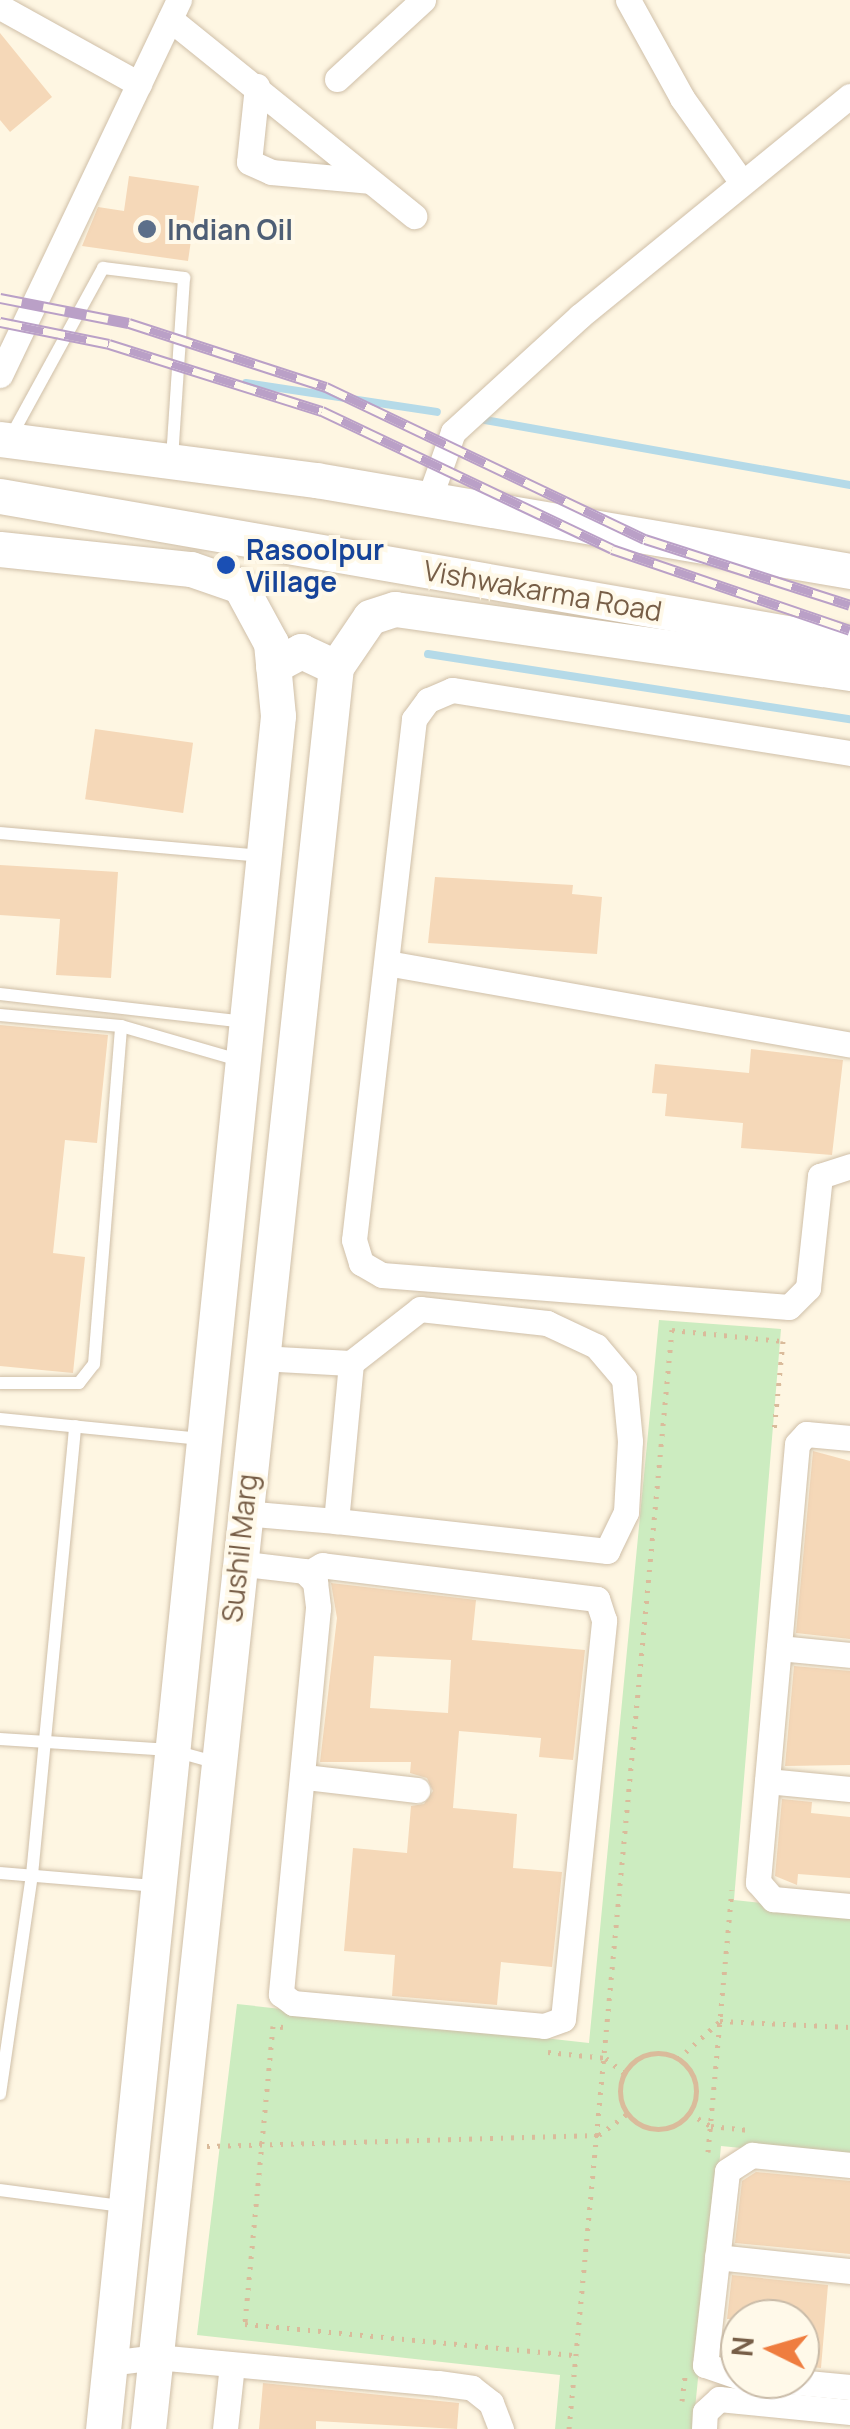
<!DOCTYPE html>
<style>
body{margin:0}
#map{position:relative;width:850px;height:2429px;overflow:hidden;background:#fef6e2;font-family:Manrope,sans-serif}
div>[style]{position:absolute}
[style*='--x']{left:calc(var(--x)*1px);top:calc(var(--y)*1px);width:calc(var(--w)*1px);rotate:calc(var(--a)*1deg)}
.green>*{inset:0;background:#ccecc0}
.stream>*{height:8px;margin:-4px;padding:0 4px;transform-origin:4px;border-radius:4px;background:#b5dae8}
.building>*{inset:0;background:#f5d8b8;transform-origin:0 0}
.path>*{height:5px;margin-top:-2.5px;transform-origin:0;background:repeating-linear-gradient(90deg,#dabb9b 0 2.5px,transparent 0 10.5px)}
.path>.ring{margin:-2.5px;padding:0;box-sizing:content-box;background:none;border:5px solid #dabb9b;border-radius:50%}
.roads{filter:drop-shadow(0 0 2px #cfbfa8) drop-shadow(0 0 2px #cfbfa8)}
.lane>*{height:12px;margin:-6px;padding:0 6px;transform-origin:6px;border-radius:6px;background:#fff}
.street>*{height:25px;margin:-12.5px;padding:0 12.5px;transform-origin:12.5px;border-radius:12.5px;background:#fff}
.secondary>*{height:35px;margin:-17.5px;padding:0 17.5px;transform-origin:17.5px;border-radius:17.5px;background:#fff}
.rail>*{height:11px;margin-top:-5.5px;transform-origin:0;background:repeating-linear-gradient(90deg,#fff9e9 0 22px,#baa0c7 0 44px);box-sizing:border-box;border-block:2px solid #baa0c7}
.dots>*{width:28px;height:28px;translate:-50% -50%;box-sizing:border-box;border:5px solid #fff9e9;border-radius:50%}
span{translate:-50% -50%;white-space:nowrap;text-align:center;line-height:1.15;-webkit-text-stroke:8px #fff9e9;paint-order:stroke}
.service-label{font-size:28px;color:#4e5e75;font-weight:700}
.left{translate:0 -50%;text-align:left}
.transit-label{font-size:28px;color:#164399;font-weight:700}
.street-label{font-size:28px;color:#775e47}
.north{position:absolute;left:720px;top:2299px;width:100px;height:100px;box-sizing:border-box;background:#fff9e9;border:2px solid #c9bba8;border-radius:50%;rotate:275deg;font-size:28px;font-weight:700;line-height:40px;text-align:center;color:#775e47}
.north::after{content:'';display:block;margin:auto;width:35px;height:45px;background:#ef7d3f;clip-path:polygon(50% 0,100% 100%,50% 72%,0 100%)}
</style>
<div id="map">
<div class="green">
<i style="clip-path:polygon(659px 1320px,781px 1329px,734px 1900px,850px 1913px,850px 2159px,721px 2146px,693px 2429px,555px 2429px,560px 2375px,197px 2335px,237px 2004px,589px 2043px)"></i>
</div>
<div class="stream">
<i style="--x:246;--y:383;--w:193;--a:8.6"></i>
<i style="--x:485;--y:420;--w:371;--a:10.1"></i>
<i style="--x:428;--y:654;--w:427;--a:8.8"></i>
</div>
<div class="building">
<i style="clip-path:polygon(0 33px,52px 97px,10px 132px,0 120px)"></i>
<i style="clip-path:polygon(129px 176px,199px 186px,188px 261px,82px 246px,98px 207px,124px 211px)"></i>
<i style="left:95px;top:729px;width:99px;height:71px;rotate:8deg"></i>
<i style="clip-path:polygon(0 865px,118px 872px,111px 978px,56px 975px,60px 919px,0 915px)"></i>
<i style="clip-path:polygon(435px 877px,573px 885px,572px 894px,602px 897px,597px 954px,428px 943px)"></i>
<i style="clip-path:polygon(0 1025px,108px 1035px,97px 1143px,65px 1140px,53px 1253px,85px 1257px,73px 1373px,0 1366px)"></i>
<i style="clip-path:polygon(751px 1049px,843px 1060px,832px 1155px,741px 1148px,743px 1123px,665px 1116px,667px 1094px,652px 1093px,655px 1064px,749px 1073px)"></i>
<i style="clip-path:polygon(813px 1451px,850px 1461px,850px 1639px,796px 1633px)"></i>
<i style="clip-path:polygon(evenodd,331px 1583px,476px 1600px,472px 1640px,585px 1650px,573px 1760px,539px 1757px,541px 1738px,459px 1731px,453px 1808px,517px 1814px,513px 1868px,562px 1872px,552px 1967px,501px 1962px,497px 2005px,392px 1996px,395px 1955px,344px 1951px,353px 1848px,407px 1853px,411px 1806px,424px 1804px,433px 1791px,427px 1778px,410px 1773px,411px 1762px,320px 1762px,337px 1618px,331px 1583px,374px 1656px,451px 1660px,448px 1713px,370px 1708px,374px 1656px)"></i>
<i style="clip-path:polygon(794px 1666px,850px 1671px,850px 1765px,785px 1766px)"></i>
<i style="clip-path:polygon(782px 1799px,812px 1802px,811px 1813px,850px 1817px,850px 1878px,798px 1874px,797px 1885px,775px 1876px)"></i>
<i style="clip-path:polygon(756px 2172px,850px 2181px,850px 2254px,735px 2243px,742px 2181px)"></i>
<i style="clip-path:polygon(732px 2275px,828px 2285px,821px 2368px,800px 2366px,800px 2319px,727px 2319px)"></i>
<i style="clip-path:polygon(263px 2383px,459px 2403px,457px 2429px,316px 2421px,316px 2429px,259px 2429px)"></i>
</div>
<div class="path">
<i style="--x:283;--y:2027;--w:10;--a:-174"></i>
<i style="--x:273;--y:2026;--w:299;--a:95.4"></i>
<i style="--x:245;--y:2324;--w:332;--a:5.4"></i>
<i style="--x:548;--y:2052;--w:58;--a:5.9"></i>
<i style="--x:606;--y:2058;--w:23;--a:40"></i>
<i class="ring" style="left:620px;top:2053px;width:71px;height:71px"></i>
<i style="--x:678;--y:2059;--w:57;--a:-42.1"></i>
<i style="--x:720;--y:2021;--w:130;--a:2.6"></i>
<i style="--x:689;--y:2113;--w:26;--a:31"></i>
<i style="--x:711;--y:2126;--w:36;--a:6"></i>
<i style="--x:207;--y:2146;--w:392;--a:-1.6"></i>
<i style="--x:599;--y:2135;--w:35;--a:-37"></i>
<i style="--x:708;--y:2152;--w:263;--a:-84.8"></i>
<i style="--x:682;--y:2401;--w:24;--a:-83"></i>
<i style="--x:569;--y:2429;--w:1104;--a:-84.65"></i>
<i style="--x:672;--y:1330;--w:112;--a:5.7"></i>
<i style="--x:783;--y:1341;--w:90;--a:95.7"></i>
</div>
<div class="roads">
<div class="lane">
<i style="--x:10;--y:438;--w:194;--a:-61.3"></i>
<i style="--x:103;--y:268;--w:82;--a:7"></i>
<i style="--x:184;--y:278;--w:180;--a:93.8"></i>
<i style="--x:0;--y:833;--w:263;--a:5"></i>
<i style="--x:0;--y:994;--w:247;--a:6.5"></i>
<i style="--x:0;--y:1015;--w:121;--a:5.2"></i>
<i style="--x:121;--y:1026;--w:126;--a:16.1"></i>
<i style="--x:0;--y:1383;--w:79;--a:0"></i>
<i style="--x:79;--y:1383;--w:24;--a:-52"></i>
<i style="--x:94;--y:1364;--w:339;--a:-85.4"></i>
<i style="--x:0;--y:1419;--w:202;--a:5.7"></i>
<i style="--x:0;--y:1739;--w:171;--a:3.7"></i>
<i style="--x:171;--y:1750;--w:45;--a:15.6"></i>
<i style="--x:0;--y:1873;--w:157;--a:4.8"></i>
<i style="--x:0;--y:2094;--w:221;--a:-81.7"></i>
<i style="--x:32;--y:1875;--w:451;--a:-84.5"></i>
<i style="--x:0;--y:2190;--w:123;--a:7.5"></i>
</div>
<div class="street">
<i style="--x:628;--y:0;--w:112;--a:61.1"></i>
<i style="--x:682;--y:98;--w:102;--a:54.6"></i>
<i style="--x:0;--y:7;--w:159;--a:29"></i>
<i style="--x:170;--y:19;--w:314;--a:38.9"></i>
<i style="--x:337;--y:79;--w:117;--a:-42.6"></i>
<i style="--x:257;--y:86;--w:76;--a:96"></i>
<i style="--x:249;--y:162;--w:24;--a:24"></i>
<i style="--x:271;--y:172;--w:98;--a:5.2"></i>
<i style="--x:0;--y:375;--w:416;--a:-64.5"></i>
<i style="--x:429;--y:499;--w:71;--a:-70.3"></i>
<i style="--x:453;--y:432;--w:172;--a:-42.4"></i>
<i style="--x:580;--y:316;--w:348;--a:-39.2"></i>
<i style="--x:850;--y:753;--w:403;--a:-171"></i>
<i style="--x:452;--y:690;--w:26;--a:157"></i>
<i style="--x:428;--y:700;--w:24;--a:126"></i>
<i style="--x:414;--y:719;--w:524;--a:96.57"></i>
<i style="--x:354;--y:1240;--w:24;--a:73"></i>
<i style="--x:361;--y:1263;--w:24;--a:30"></i>
<i style="--x:382;--y:1275;--w:408;--a:4.5"></i>
<i style="--x:789;--y:1307;--w:27;--a:-45"></i>
<i style="--x:808;--y:1288;--w:113;--a:-83.9"></i>
<i style="--x:820;--y:1176;--w:32;--a:-18"></i>
<i style="--x:387;--y:963;--w:470;--a:10"></i>
<i style="--x:259;--y:1358;--w:92;--a:3.1"></i>
<i style="--x:351;--y:1363;--w:159;--a:95.4"></i>
<i style="--x:336;--y:1521;--w:273;--a:6.3"></i>
<i style="--x:607;--y:1551;--w:43;--a:-64"></i>
<i style="--x:626;--y:1512;--w:71;--a:-86.8"></i>
<i style="--x:630;--y:1441;--w:62;--a:-95.5"></i>
<i style="--x:624;--y:1379;--w:43;--a:-130.3"></i>
<i style="--x:596;--y:1346;--w:54;--a:-154.9"></i>
<i style="--x:547;--y:1323;--w:128;--a:-173.7"></i>
<i style="--x:420;--y:1309;--w:88;--a:142"></i>
<i style="--x:850;--y:1438;--w:44;--a:-174.8"></i>
<i style="--x:806;--y:1434;--w:13;--a:132"></i>
<i style="--x:797;--y:1444;--w:440;--a:95.1"></i>
<i style="--x:758;--y:1882;--w:23;--a:49"></i>
<i style="--x:773;--y:1899;--w:77;--a:5.2"></i>
<i style="--x:243;--y:1513;--w:93;--a:4.9"></i>
<i style="--x:237;--y:1563;--w:67;--a:6.8"></i>
<i style="--x:304;--y:1571;--w:16;--a:45"></i>
<i style="--x:315;--y:1582;--w:26;--a:83"></i>
<i style="--x:318;--y:1608;--w:388;--a:95.5"></i>
<i style="--x:281;--y:1994;--w:15;--a:37"></i>
<i style="--x:293;--y:2003;--w:252;--a:5.2"></i>
<i style="--x:544;--y:2026;--w:20;--a:-20"></i>
<i style="--x:563;--y:2019;--w:401;--a:-84.1"></i>
<i style="--x:604;--y:1620;--w:22;--a:-108"></i>
<i style="--x:597;--y:1599;--w:277;--a:-173"></i>
<i style="--x:322;--y:1565;--w:17;--a:149"></i>
<i style="--x:779;--y:1648;--w:71;--a:5.6"></i>
<i style="--x:306;--y:1777;--w:112;--a:6.7"></i>
<i style="--x:767;--y:1781;--w:83;--a:5.5"></i>
<i style="--x:717;--y:2257;--w:134;--a:6"></i>
<i style="--x:109;--y:2363;--w:47;--a:-7.3"></i>
<i style="--x:156;--y:2357;--w:283;--a:5.3"></i>
<i style="--x:438;--y:2383;--w:34;--a:8"></i>
<i style="--x:472;--y:2388;--w:24;--a:38"></i>
<i style="--x:491;--y:2403;--w:28;--a:69"></i>
<i style="--x:740;--y:2377;--w:37;--a:-161"></i>
<i style="--x:705;--y:2365;--w:195;--a:-83.5"></i>
<i style="--x:727;--y:2171;--w:30;--a:-33"></i>
<i style="--x:752;--y:2155;--w:99;--a:5.8"></i>
<i style="--x:765;--y:2379;--w:85;--a:5.4"></i>
<i style="--x:225;--y:2429;--w:64;--a:-83.8"></i>
<i style="--x:704;--y:2429;--w:17;--a:-87"></i>
<i style="--x:705;--y:2412;--w:19;--a:-43"></i>
<i style="--x:719;--y:2399;--w:132;--a:5.7"></i>
</div>
<div class="secondary">
<i style="--x:0;--y:439;--w:319;--a:7.4"></i>
<i style="--x:316;--y:480;--w:542;--a:9.67"></i>
<i style="--x:0;--y:496;--w:863;--a:9.88"></i>
<i style="--x:0;--y:549;--w:192;--a:6"></i>
<i style="--x:191;--y:569;--w:52;--a:19.1"></i>
<i style="--x:240;--y:586;--w:65;--a:61.5"></i>
<i style="--x:271;--y:643;--w:73;--a:84.5"></i>
<i style="--x:278;--y:716;--w:1722;--a:95.83"></i>
<i style="--x:273;--y:666;--w:32;--a:-28"></i>
<i style="--x:301;--y:651;--w:38;--a:25"></i>
<i style="--x:148;--y:2429;--w:1772;--a:-83.91"></i>
<i style="--x:336;--y:667;--w:60;--a:-55.8"></i>
<i style="--x:370;--y:617;--w:26;--a:-18"></i>
<i style="--x:395;--y:609;--w:459;--a:8"></i>
</div>
</div>
<div class="rail">
<i style="--x:0;--y:298;--w:131;--a:11"></i>
<i style="--x:129;--y:323;--w:207;--a:18"></i>
<i style="--x:326;--y:387;--w:353;--a:25.5"></i>
<i style="--x:645;--y:539;--w:215;--a:17.8"></i>
<i style="--x:0;--y:322;--w:111;--a:11.4"></i>
<i style="--x:109;--y:344;--w:223;--a:17.5"></i>
<i style="--x:322;--y:411;--w:321;--a:25.4"></i>
<i style="--x:612;--y:549;--w:251;--a:18.8"></i>
</div>
<div class="dots">
<i style="left:147px;top:229px;background:#5c6f8a"></i>
<i style="left:226px;top:565px;background:#1a4fb4"></i>
</div>
<div class="service-label">
<span class="left" style="left:167px;top:229px">Indian Oil</span>
</div>
<div class="transit-label">
<span class="left" style="left:246px;top:565px">Rasoolpur<br>Village</span>
</div>
<div class="street-label">
<span style="left:543px;top:590px;rotate:10deg">Vishwakarma Road</span>
<span style="left:239px;top:1548px;rotate:-84deg">Sushil Marg</span>
</div>
<div class="north">N</div>
</div>
